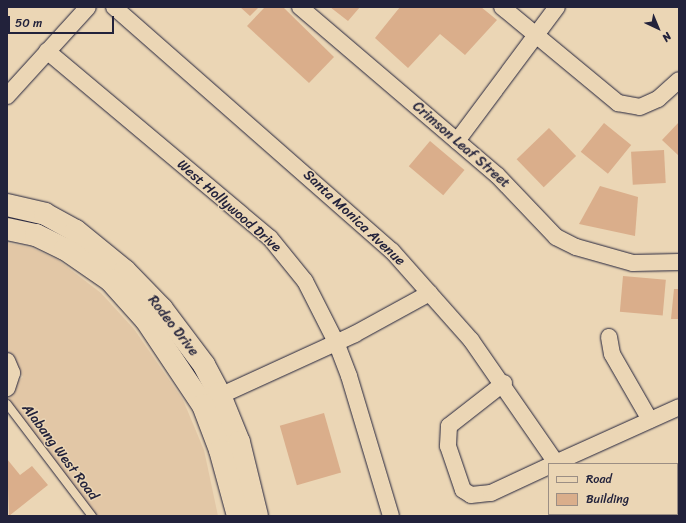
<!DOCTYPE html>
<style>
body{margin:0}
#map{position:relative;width:686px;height:523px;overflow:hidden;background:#ebd6b5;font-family:Sriracha,sans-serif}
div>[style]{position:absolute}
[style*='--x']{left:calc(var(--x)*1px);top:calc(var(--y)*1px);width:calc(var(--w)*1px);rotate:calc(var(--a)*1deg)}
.built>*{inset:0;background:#e2c7a6}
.building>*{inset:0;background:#daae8b;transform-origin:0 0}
.roads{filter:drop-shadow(0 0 1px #22223b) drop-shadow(0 0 1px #22223b)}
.service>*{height:8px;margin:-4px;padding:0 4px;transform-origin:4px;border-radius:4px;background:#ebd6b5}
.minor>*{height:16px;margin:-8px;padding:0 8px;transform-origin:8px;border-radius:8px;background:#ebd6b5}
.primary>*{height:22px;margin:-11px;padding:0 11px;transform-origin:11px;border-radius:11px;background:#ebd6b5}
span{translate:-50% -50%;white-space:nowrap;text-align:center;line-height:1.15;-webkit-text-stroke:3px #ebd6b5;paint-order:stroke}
.street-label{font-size:14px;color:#22223b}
.frame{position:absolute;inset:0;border:8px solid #22223b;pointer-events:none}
.legend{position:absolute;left:548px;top:463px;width:130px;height:52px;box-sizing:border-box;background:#ebd6b5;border:1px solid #9b8e84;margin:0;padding:5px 7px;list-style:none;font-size:12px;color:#22223b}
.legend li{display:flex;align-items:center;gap:8px;height:20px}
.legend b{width:20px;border:1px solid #9b8e84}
.north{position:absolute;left:638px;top:8px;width:40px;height:40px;-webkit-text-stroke:3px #ebd6b5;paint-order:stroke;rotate:136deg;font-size:11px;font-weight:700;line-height:16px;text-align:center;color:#22223b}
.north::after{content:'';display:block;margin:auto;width:14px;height:18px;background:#22223b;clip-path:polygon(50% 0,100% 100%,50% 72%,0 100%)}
.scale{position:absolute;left:8px;top:16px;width:106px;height:18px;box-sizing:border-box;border:2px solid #22223b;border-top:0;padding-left:5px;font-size:12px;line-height:14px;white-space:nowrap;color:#22223b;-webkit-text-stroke:3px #ebd6b5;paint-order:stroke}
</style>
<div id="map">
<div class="built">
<i style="clip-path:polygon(7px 243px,32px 248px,58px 260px,101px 293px,134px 329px,183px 400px,204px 450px,218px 516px,91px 516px,7px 404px,7px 391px,23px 377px,7px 354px)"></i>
</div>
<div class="building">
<i style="clip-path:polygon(240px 7px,259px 7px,250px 16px)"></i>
<i style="clip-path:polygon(265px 7px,283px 7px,334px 57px,309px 83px,247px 26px)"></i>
<i style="clip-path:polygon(330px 7px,360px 7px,348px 21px)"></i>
<i style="clip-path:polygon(400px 7px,481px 7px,497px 20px,465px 55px,440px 34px,408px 68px,375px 38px)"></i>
<i style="clip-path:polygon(679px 122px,679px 156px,662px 140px)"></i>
<i style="left:604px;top:123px;width:35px;height:37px;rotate:39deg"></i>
<i style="left:549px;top:128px;width:39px;height:45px;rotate:46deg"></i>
<i style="left:430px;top:141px;width:45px;height:33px;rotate:40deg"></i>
<i style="left:664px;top:150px;width:33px;height:33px;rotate:87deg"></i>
<i style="clip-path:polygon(600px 186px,638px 197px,635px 236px,579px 224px)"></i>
<i style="left:623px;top:276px;width:43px;height:36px;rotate:5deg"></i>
<i style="clip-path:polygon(674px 289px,679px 289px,679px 319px,671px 319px)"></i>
<i style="left:324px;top:413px;width:62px;height:46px;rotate:74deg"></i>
<i style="clip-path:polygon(7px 459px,20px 475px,32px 466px,48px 485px,9px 516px)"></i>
</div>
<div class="roads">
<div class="service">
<i style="--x:7;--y:404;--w:141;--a:52.8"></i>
</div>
<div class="minor">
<i style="--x:114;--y:7;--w:370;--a:41.3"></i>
<i style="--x:392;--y:251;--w:119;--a:48.4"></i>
<i style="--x:471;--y:340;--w:151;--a:55.3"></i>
<i style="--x:300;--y:7;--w:259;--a:40.5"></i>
<i style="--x:497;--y:175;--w:86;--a:46.4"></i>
<i style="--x:556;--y:237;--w:22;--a:27"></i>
<i style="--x:576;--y:247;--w:59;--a:15.7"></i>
<i style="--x:633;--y:263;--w:46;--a:-1.2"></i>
<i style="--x:502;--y:7;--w:151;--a:39.6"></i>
<i style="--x:618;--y:103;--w:22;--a:10"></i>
<i style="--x:640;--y:107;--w:20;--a:-24"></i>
<i style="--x:658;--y:99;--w:28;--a:-42"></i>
<i style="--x:47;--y:51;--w:291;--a:40"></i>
<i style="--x:270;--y:238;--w:55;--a:50.9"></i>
<i style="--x:305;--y:281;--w:68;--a:63.1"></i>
<i style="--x:336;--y:342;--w:36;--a:69"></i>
<i style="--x:349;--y:376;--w:146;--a:73.3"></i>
<i style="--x:7;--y:96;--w:120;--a:-47.7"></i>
<i style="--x:457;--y:141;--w:167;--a:-53.3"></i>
<i style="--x:609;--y:337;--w:17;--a:80"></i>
<i style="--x:612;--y:354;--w:76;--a:60.1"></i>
<i style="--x:7;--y:361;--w:13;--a:67"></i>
<i style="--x:12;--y:373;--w:16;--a:108"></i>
<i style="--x:504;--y:383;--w:70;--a:142"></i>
<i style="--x:449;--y:426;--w:20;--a:93"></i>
<i style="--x:448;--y:446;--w:46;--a:71.2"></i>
<i style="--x:463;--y:490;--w:9;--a:32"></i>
<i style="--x:471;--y:495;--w:20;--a:-6"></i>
<i style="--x:491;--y:493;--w:64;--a:-25"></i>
<i style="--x:211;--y:400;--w:158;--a:-24.6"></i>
<i style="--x:355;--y:334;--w:85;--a:-28.7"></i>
<i style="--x:553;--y:464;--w:138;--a:-24.3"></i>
<i style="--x:582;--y:514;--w:2;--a:63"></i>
</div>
<div class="primary">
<i style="--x:7;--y:205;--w:39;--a:13"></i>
<i style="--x:45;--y:214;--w:35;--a:29"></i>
<i style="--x:76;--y:231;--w:63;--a:39.2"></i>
<i style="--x:125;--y:271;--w:53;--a:45.8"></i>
<i style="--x:162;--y:309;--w:70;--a:53.1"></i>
<i style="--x:204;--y:365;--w:32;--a:62"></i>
<i style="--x:219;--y:393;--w:53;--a:67.8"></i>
<i style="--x:239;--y:442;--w:76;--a:76.3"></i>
<i style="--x:7;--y:229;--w:30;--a:12"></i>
<i style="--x:36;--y:235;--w:32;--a:26"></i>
<i style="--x:65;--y:249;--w:55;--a:34.6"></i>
<i style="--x:110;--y:280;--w:54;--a:48"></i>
<i style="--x:146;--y:320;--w:102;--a:56.2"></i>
<i style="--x:203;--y:405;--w:48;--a:69.3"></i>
<i style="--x:220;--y:450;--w:68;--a:74.7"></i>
</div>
</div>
<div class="street-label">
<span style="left:461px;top:145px;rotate:41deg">Crimson Leaf Street</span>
<span style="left:229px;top:206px;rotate:41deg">West Hollywood Drive</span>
<span style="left:354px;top:218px;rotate:43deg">Santa Monica Avenue</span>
<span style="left:173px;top:326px;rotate:52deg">Rodeo Drive</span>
<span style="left:60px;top:452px;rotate:53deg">Alabang West Road</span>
</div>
<div class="frame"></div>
<ul class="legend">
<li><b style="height:5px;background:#ebd6b5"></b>Road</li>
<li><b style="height:11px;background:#daae8b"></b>Building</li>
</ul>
<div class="north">N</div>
<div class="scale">50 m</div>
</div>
